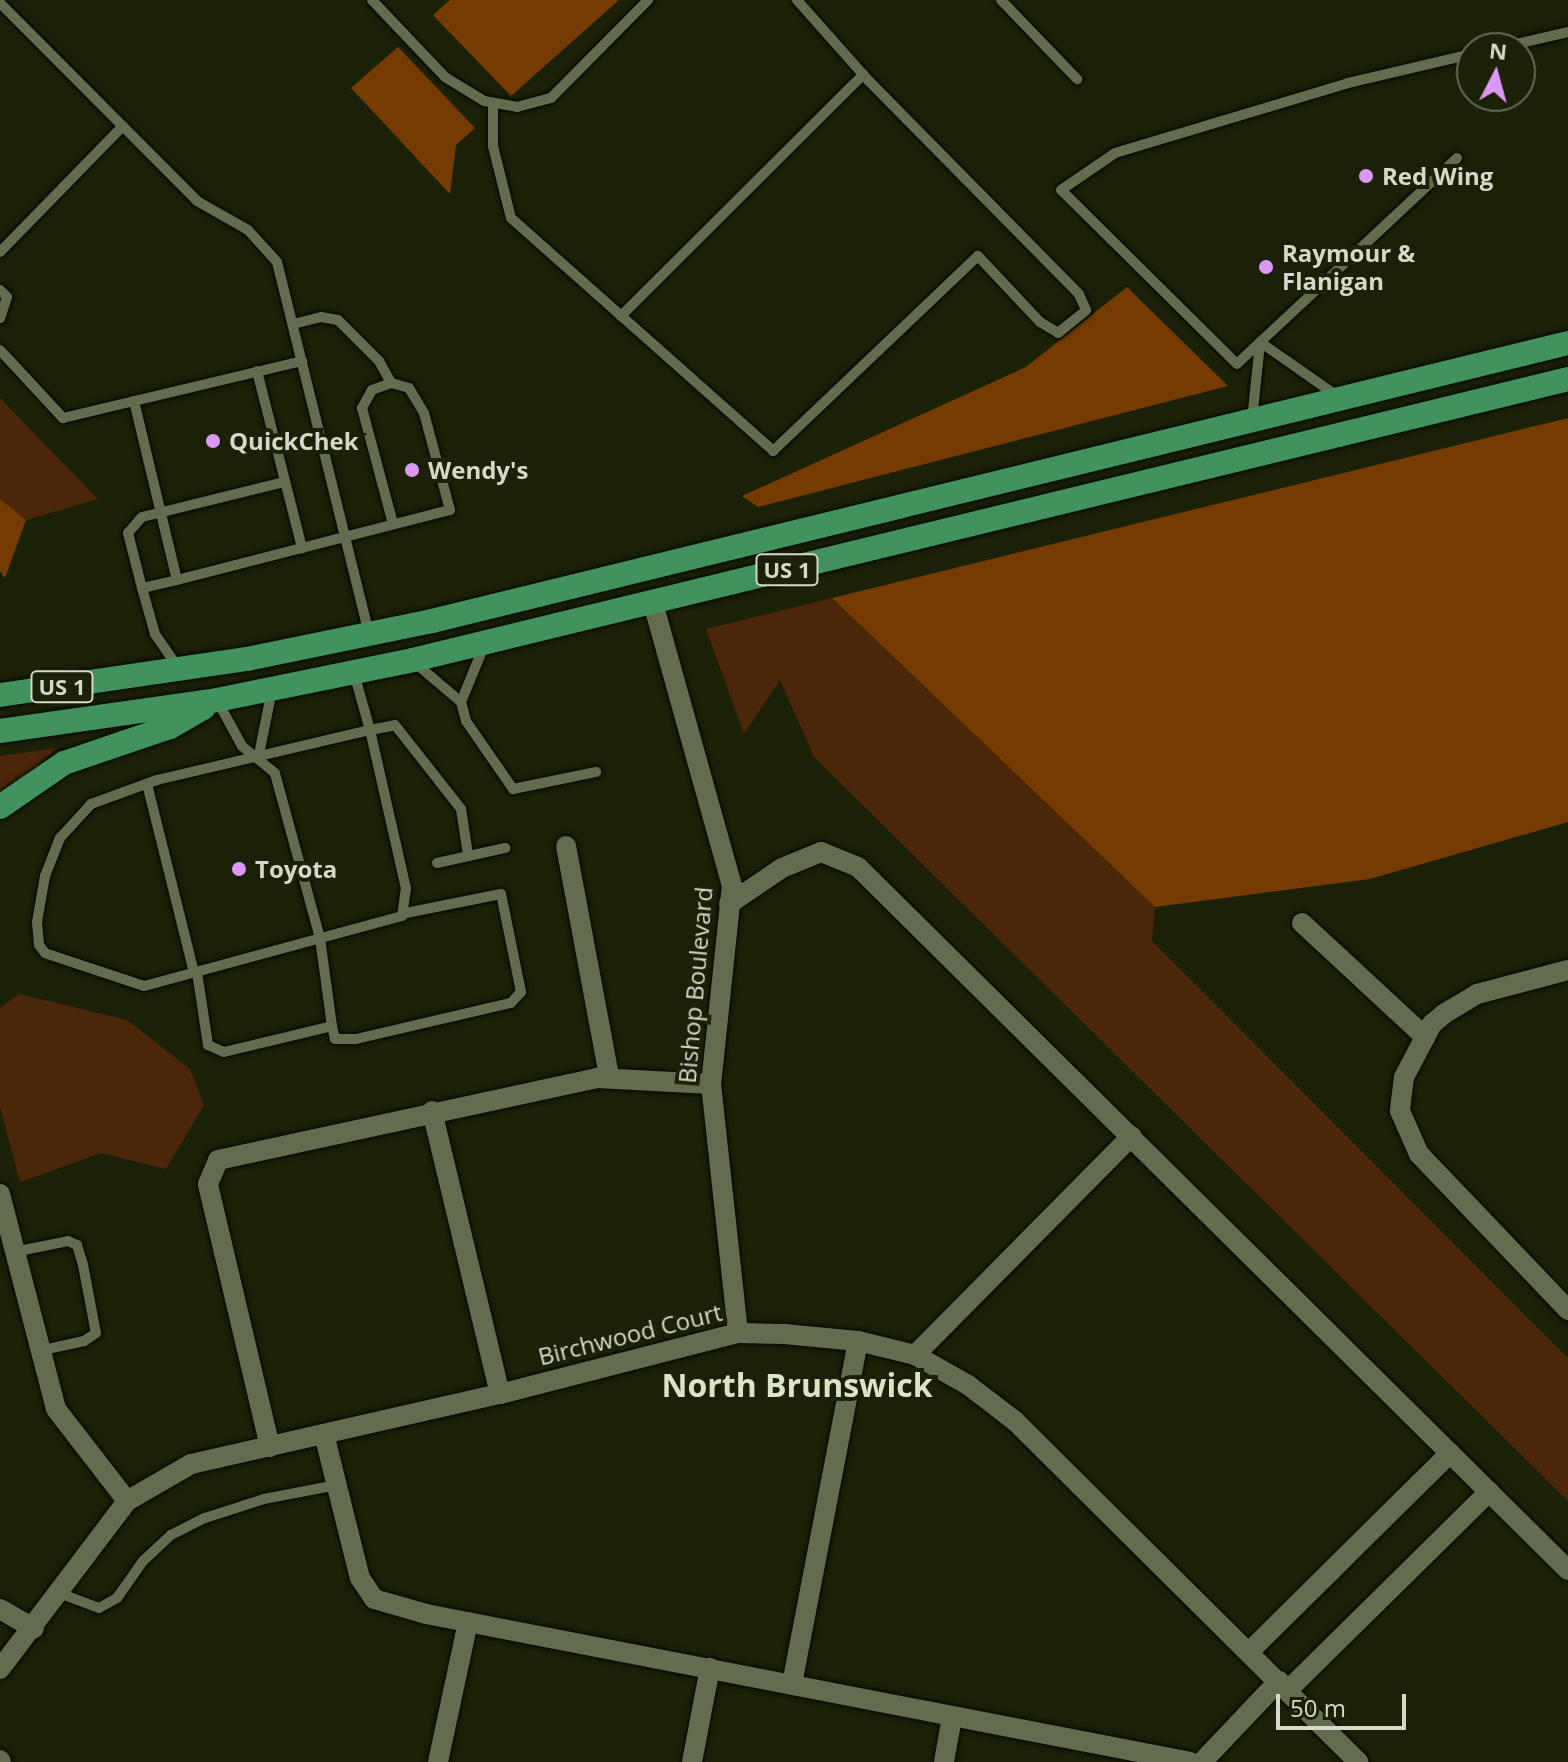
<!DOCTYPE html>
<style>
body{margin:0}
#map{position:relative;width:1568px;height:1762px;overflow:hidden;background:#1b2107;font-family:"Open Sans",sans-serif}
div>[style]{position:absolute}
[style*='--x']{left:calc(var(--x)*1px);top:calc(var(--y)*1px);width:calc(var(--w)*1px);rotate:calc(var(--a)*1deg)}
.green>*{inset:0;background:#4b2608}
.forest>*{inset:0;background:#763b03}
.roads{filter:drop-shadow(0 0 2px #060a00) drop-shadow(0 0 2px #060a00)}
.service>*{height:10px;margin:-5px;padding:0 5px;transform-origin:5px;border-radius:5px;background:#646c50}
.minor>*{height:20px;margin:-10px;padding:0 10px;transform-origin:10px;border-radius:10px;background:#646c50}
.trunk>*{height:24px;margin:-12px;padding:0 12px;transform-origin:12px;border-radius:12px;background:#41925c}
.dots>*{width:22px;height:22px;translate:-50% -50%;box-sizing:border-box;border:4px solid #1b2107;border-radius:50%}
span{translate:-50% -50%;white-space:nowrap;text-align:center;line-height:1.15;-webkit-text-stroke:8px #1b2107;paint-order:stroke}
.shield-label span{padding:2px 6px;background:#1b2107;border:2px solid;border-radius:6px;-webkit-text-stroke-width:0}
.shield-label{font-size:22px;color:#d4d9c9;font-weight:700}
.poi-label{font-size:24px;color:#d4d9c9;font-weight:700}
.left{translate:0 -50%;text-align:left}
.street-label{font-size:24px;color:#d4d9c9}
.district-label{font-size:32px;color:#dbe4c5;font-weight:700}
.north{position:absolute;left:1456px;top:32px;width:80px;height:80px;box-sizing:border-box;background:#1b2107;border:2px solid #656b55;border-radius:50%;rotate:6deg;font-size:22px;font-weight:700;line-height:32px;text-align:center;color:#d4d9c9}
.north::after{content:'';display:block;margin:auto;width:28px;height:36px;background:#db99f5;clip-path:polygon(50% 0,100% 100%,50% 72%,0 100%)}
.scale{position:absolute;left:1276px;top:1694px;width:130px;height:36px;box-sizing:border-box;border:4px solid #d4d9c9;border-top:0;padding-left:10px;font-size:24px;line-height:28px;white-space:nowrap;color:#d4d9c9;-webkit-text-stroke:6px #1b2107;paint-order:stroke}
</style>
<div id="map">
<div class="green">
<i style="clip-path:polygon(0 398px,98px 499px,26px 520px,0 499px)"></i>
<i style="clip-path:polygon(832px 598px,1155px 907px,1152px 941px,1568px 1358px,1568px 1501px,814px 757px,780px 680px,744px 734px,706px 629px)"></i>
<i style="clip-path:polygon(57px 748px,0 799px,0 756px)"></i>
<i style="clip-path:polygon(19px 994px,127px 1020px,190px 1069px,204px 1105px,166px 1169px,101px 1153px,20px 1182px,0 1107px,0 1008px)"></i>
</div>
<div class="forest">
<i style="clip-path:polygon(450px 0,619px 0,511px 96px,433px 15px)"></i>
<i style="clip-path:polygon(398px 47px,475px 128px,456px 145px,450px 194px,351px 88px)"></i>
<i style="clip-path:polygon(1127px 287px,1228px 386px,758px 507px,742px 496px,1026px 367px)"></i>
<i style="clip-path:polygon(1568px 418px,1568px 822px,1370px 879px,1155px 907px,832px 598px)"></i>
<i style="clip-path:polygon(0 499px,26px 520px,5px 578px,0 571px)"></i>
</div>
<div class="roads">
<div class="service">
<i style="--x:372;--y:0;--w:106;--a:46.5"></i>
<i style="--x:445;--y:77;--w:46;--a:31.6"></i>
<i style="--x:484;--y:101;--w:34;--a:10"></i>
<i style="--x:517;--y:107;--w:35;--a:-15"></i>
<i style="--x:551;--y:98;--w:138;--a:-45.3"></i>
<i style="--x:1001;--y:0;--w:110;--a:46.1"></i>
<i style="--x:0;--y:3;--w:279;--a:45.1"></i>
<i style="--x:197;--y:201;--w:59;--a:29.6"></i>
<i style="--x:248;--y:230;--w:43;--a:47.8"></i>
<i style="--x:277;--y:262;--w:382;--a:76.1"></i>
<i style="--x:1499;--y:48;--w:71;--a:-13.1"></i>
<i style="--x:493;--y:103;--w:43;--a:90"></i>
<i style="--x:493;--y:146;--w:74;--a:76"></i>
<i style="--x:511;--y:218;--w:351;--a:41.6"></i>
<i style="--x:773;--y:451;--w:283;--a:-43.6"></i>
<i style="--x:978;--y:256;--w:91;--a:46.8"></i>
<i style="--x:1040;--y:322;--w:21;--a:31"></i>
<i style="--x:1058;--y:333;--w:36;--a:-39"></i>
<i style="--x:1086;--y:310;--w:17;--a:-114"></i>
<i style="--x:1079;--y:294;--w:301;--a:-134.6"></i>
<i style="--x:868;--y:80;--w:107;--a:-131.6"></i>
<i style="--x:1457;--y:158;--w:301;--a:136.9"></i>
<i style="--x:1237;--y:364;--w:247;--a:-135.3"></i>
<i style="--x:1061;--y:190;--w:65;--a:-34.4"></i>
<i style="--x:1115;--y:153;--w:243;--a:-16.7"></i>
<i style="--x:1348;--y:83;--w:127;--a:-13.2"></i>
<i style="--x:0;--y:252;--w:176;--a:-45.7"></i>
<i style="--x:0;--y:290;--w:10;--a:45"></i>
<i style="--x:7;--y:297;--w:22;--a:108"></i>
<i style="--x:621;--y:316;--w:342;--a:-44.9"></i>
<i style="--x:293;--y:324;--w:29;--a:-14"></i>
<i style="--x:321;--y:317;--w:17;--a:10"></i>
<i style="--x:338;--y:320;--w:58;--a:45"></i>
<i style="--x:379;--y:361;--w:25;--a:61"></i>
<i style="--x:1260;--y:342;--w:94;--a:35"></i>
<i style="--x:0;--y:350;--w:93;--a:47.2"></i>
<i style="--x:63;--y:418;--w:246;--a:-13.4"></i>
<i style="--x:257;--y:371;--w:183;--a:75.7"></i>
<i style="--x:134;--y:401;--w:184;--a:76.5"></i>
<i style="--x:177;--y:580;--w:282;--a:-14.4"></i>
<i style="--x:450;--y:510;--w:100;--a:-105"></i>
<i style="--x:424;--y:413;--w:29;--a:-121"></i>
<i style="--x:409;--y:388;--w:19;--a:-164"></i>
<i style="--x:391;--y:383;--w:20;--a:160"></i>
<i style="--x:372;--y:390;--w:21;--a:119"></i>
<i style="--x:362;--y:408;--w:120;--a:75"></i>
<i style="--x:1252;--y:420;--w:78;--a:-84.1"></i>
<i style="--x:177;--y:580;--w:36;--a:167"></i>
<i style="--x:142;--y:588;--w:57;--a:-104.3"></i>
<i style="--x:128;--y:533;--w:21;--a:-49"></i>
<i style="--x:142;--y:517;--w:147;--a:-13.8"></i>
<i style="--x:142;--y:588;--w:48;--a:74.2"></i>
<i style="--x:155;--y:634;--w:42;--a:55.6"></i>
<i style="--x:484;--y:646;--w:61;--a:112.3"></i>
<i style="--x:461;--y:702;--w:20;--a:75"></i>
<i style="--x:466;--y:721;--w:83;--a:55.3"></i>
<i style="--x:513;--y:789;--w:85;--a:-11.6"></i>
<i style="--x:414;--y:662;--w:62;--a:40.4"></i>
<i style="--x:354;--y:673;--w:59;--a:74.3"></i>
<i style="--x:370;--y:730;--w:25;--a:-11"></i>
<i style="--x:395;--y:725;--w:107;--a:51.8"></i>
<i style="--x:461;--y:809;--w:46;--a:81.2"></i>
<i style="--x:370;--y:730;--w:162;--a:77.2"></i>
<i style="--x:406;--y:888;--w:28;--a:98"></i>
<i style="--x:402;--y:916;--w:267;--a:164.8"></i>
<i style="--x:144;--y:986;--w:104;--a:-161.6"></i>
<i style="--x:45;--y:953;--w:10;--a:-127"></i>
<i style="--x:39;--y:945;--w:23;--a:-95"></i>
<i style="--x:37;--y:922;--w:47;--a:-80.1"></i>
<i style="--x:45;--y:876;--w:41;--a:-68.5"></i>
<i style="--x:60;--y:838;--w:46;--a:-47.6"></i>
<i style="--x:91;--y:804;--w:70;--a:-20"></i>
<i style="--x:157;--y:780;--w:219;--a:-13.2"></i>
<i style="--x:258;--y:759;--w:70;--a:-78.5"></i>
<i style="--x:147;--y:784;--w:195;--a:76"></i>
<i style="--x:437;--y:863;--w:70;--a:-12.4"></i>
<i style="--x:197;--y:972;--w:74;--a:81.4"></i>
<i style="--x:208;--y:1045;--w:17;--a:24"></i>
<i style="--x:224;--y:1052;--w:111;--a:-13.5"></i>
<i style="--x:332;--y:1026;--w:89;--a:-97.8"></i>
<i style="--x:320;--y:938;--w:171;--a:-105.3"></i>
<i style="--x:275;--y:773;--w:43;--a:-140.7"></i>
<i style="--x:242;--y:746;--w:50;--a:-118.6"></i>
<i style="--x:332;--y:1026;--w:13;--a:77"></i>
<i style="--x:335;--y:1039;--w:21;--a:0"></i>
<i style="--x:356;--y:1039;--w:159;--a:-13.1"></i>
<i style="--x:511;--y:1003;--w:15;--a:-48"></i>
<i style="--x:521;--y:992;--w:100;--a:-101.5"></i>
<i style="--x:501;--y:894;--w:97;--a:168.7"></i>
<i style="--x:14;--y:1252;--w:55;--a:-11.5"></i>
<i style="--x:68;--y:1241;--w:10;--a:24"></i>
<i style="--x:77;--y:1245;--w:21;--a:73"></i>
<i style="--x:83;--y:1265;--w:69;--a:79.2"></i>
<i style="--x:96;--y:1333;--w:14;--a:146"></i>
<i style="--x:84;--y:1341;--w:46;--a:167.5"></i>
<i style="--x:59;--y:1593;--w:43;--a:20.6"></i>
<i style="--x:99;--y:1608;--w:21;--a:-29"></i>
<i style="--x:117;--y:1598;--w:45;--a:-54.9"></i>
<i style="--x:143;--y:1561;--w:38;--a:-43"></i>
<i style="--x:171;--y:1535;--w:38;--a:-27"></i>
<i style="--x:205;--y:1518;--w:62;--a:-17.9"></i>
<i style="--x:264;--y:1499;--w:74;--a:-10.9"></i>
</div>
<div class="minor">
<i style="--x:653;--y:603;--w:293;--a:74.4"></i>
<i style="--x:732;--y:885;--w:200;--a:96"></i>
<i style="--x:711;--y:1084;--w:250;--a:83.8"></i>
<i style="--x:566;--y:846;--w:234;--a:79.4"></i>
<i style="--x:729;--y:904;--w:64;--a:-34.2"></i>
<i style="--x:782;--y:868;--w:42;--a:-22.3"></i>
<i style="--x:821;--y:852;--w:40;--a:22"></i>
<i style="--x:858;--y:867;--w:999;--a:44.72"></i>
<i style="--x:1302;--y:923;--w:168;--a:42.8"></i>
<i style="--x:1568;--y:970;--w:94;--a:165.2"></i>
<i style="--x:1477;--y:994;--w:39;--a:149"></i>
<i style="--x:1444;--y:1014;--w:16;--a:140"></i>
<i style="--x:1432;--y:1024;--w:60;--a:117.8"></i>
<i style="--x:1404;--y:1077;--w:34;--a:97"></i>
<i style="--x:1400;--y:1111;--w:47;--a:66.2"></i>
<i style="--x:1419;--y:1154;--w:216;--a:46.3"></i>
<i style="--x:432;--y:1111;--w:291;--a:76.5"></i>
<i style="--x:0;--y:1194;--w:222;--a:75.4"></i>
<i style="--x:56;--y:1409;--w:116;--a:52.3"></i>
<i style="--x:915;--y:1355;--w:308;--a:-45.3"></i>
<i style="--x:324;--y:1434;--w:148;--a:76"></i>
<i style="--x:360;--y:1578;--w:25;--a:56"></i>
<i style="--x:374;--y:1599;--w:54;--a:16.1"></i>
<i style="--x:426;--y:1614;--w:778;--a:10.96"></i>
<i style="--x:270;--y:1447;--w:270;--a:-103.3"></i>
<i style="--x:208;--y:1184;--w:26;--a:-67"></i>
<i style="--x:218;--y:1160;--w:388;--a:-12.2"></i>
<i style="--x:597;--y:1078;--w:114;--a:3"></i>
<i style="--x:0;--y:1609;--w:39;--a:30"></i>
<i style="--x:1251;--y:1650;--w:280;--a:-44.7"></i>
<i style="--x:0;--y:1669;--w:211;--a:-52.9"></i>
<i style="--x:127;--y:1501;--w:74;--a:-30"></i>
<i style="--x:191;--y:1464;--w:317;--a:-12.8"></i>
<i style="--x:500;--y:1394;--w:246;--a:-14.4"></i>
<i style="--x:738;--y:1333;--w:46;--a:1.2"></i>
<i style="--x:784;--y:1334;--w:74;--a:5.4"></i>
<i style="--x:858;--y:1341;--w:59;--a:13.8"></i>
<i style="--x:915;--y:1355;--w:61;--a:29.5"></i>
<i style="--x:968;--y:1385;--w:59;--a:37.5"></i>
<i style="--x:1015;--y:1421;--w:484;--a:44.8"></i>
<i style="--x:792;--y:1684;--w:349;--a:-79.1"></i>
<i style="--x:1287;--y:1691;--w:284;--a:-44.6"></i>
<i style="--x:0;--y:1760;--w:2;--a:63"></i>
<i style="--x:438;--y:1762;--w:143;--a:-77.9"></i>
<i style="--x:692;--y:1762;--w:96;--a:-79.2"></i>
<i style="--x:944;--y:1762;--w:46;--a:-79.9"></i>
<i style="--x:1202;--y:1762;--w:112;--a:-46.5"></i>
</div>
<div class="trunk">
<i style="--x:0;--y:695;--w:250;--a:-8.3"></i>
<i style="--x:247;--y:659;--w:189;--a:-11.6"></i>
<i style="--x:432;--y:621;--w:1170;--a:-13.75"></i>
<i style="--x:0;--y:731;--w:219;--a:-8.1"></i>
<i style="--x:217;--y:700;--w:200;--a:-11.5"></i>
<i style="--x:413;--y:660;--w:1189;--a:-13.67"></i>
<i style="--x:0;--y:807;--w:78;--a:-34.5"></i>
<i style="--x:64;--y:763;--w:112;--a:-18.8"></i>
<i style="--x:170;--y:727;--w:39;--a:-30"></i>
</div>
</div>
<div class="dots">
<i style="left:1366px;top:176px;background:#db99f5"></i>
<i style="left:1266px;top:267px;background:#db99f5"></i>
<i style="left:213px;top:441px;background:#db99f5"></i>
<i style="left:412px;top:470px;background:#db99f5"></i>
<i style="left:239px;top:869px;background:#db99f5"></i>
</div>
<div class="shield-label">
<span style="left:787px;top:570px">US 1</span>
<span style="left:62px;top:687px">US 1</span>
</div>
<div class="poi-label">
<span class="left" style="left:1382px;top:176px">Red Wing</span>
<span class="left" style="left:1282px;top:267px">Raymour &amp;<br>Flanigan</span>
<span class="left" style="left:229px;top:441px">QuickChek</span>
<span class="left" style="left:428px;top:470px">Wendy's</span>
<span class="left" style="left:255px;top:869px">Toyota</span>
</div>
<div class="street-label">
<span style="left:695px;top:985px;rotate:-85deg">Bishop Boulevard</span>
<span style="left:630px;top:1334px;rotate:-14deg">Birchwood Court</span>
</div>
<div class="district-label">
<span style="left:797px;top:1385px">North Brunswick</span>
</div>
<div class="north">N</div>
<div class="scale">50 m</div>
</div>
